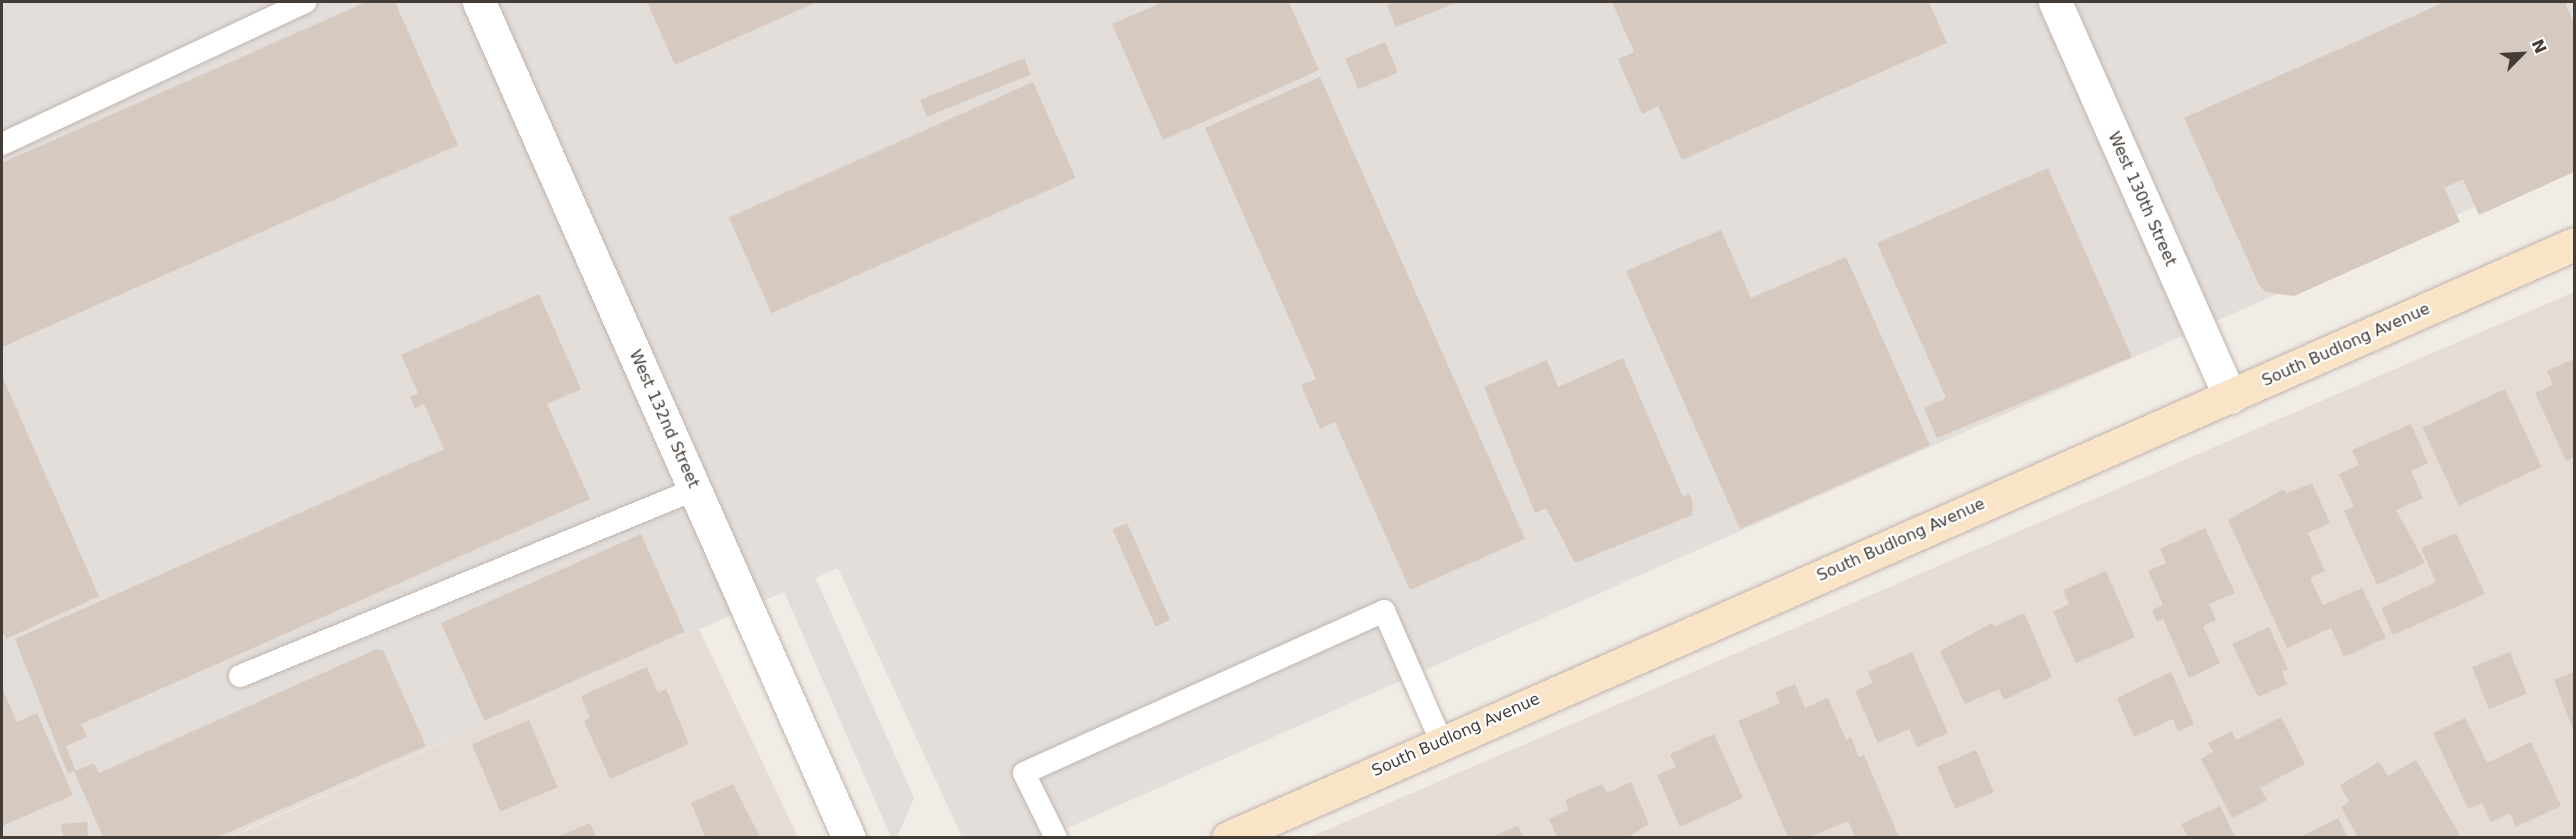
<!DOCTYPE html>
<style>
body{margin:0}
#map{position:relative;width:2576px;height:839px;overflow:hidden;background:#f2ece6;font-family:"DejaVu Sans",sans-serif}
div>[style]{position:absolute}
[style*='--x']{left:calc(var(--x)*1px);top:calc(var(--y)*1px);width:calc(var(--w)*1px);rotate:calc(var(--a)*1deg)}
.residential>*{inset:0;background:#e5ddd5}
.industrial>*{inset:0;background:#e4dedb}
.parking>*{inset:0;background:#e0dddb}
.building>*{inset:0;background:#d5c9c0;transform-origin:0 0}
.roads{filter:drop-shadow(0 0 2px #bfb5ad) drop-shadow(0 0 2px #bfb5ad)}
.lane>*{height:22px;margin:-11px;padding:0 11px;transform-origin:11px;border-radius:11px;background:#fff}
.street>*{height:33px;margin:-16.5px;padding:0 16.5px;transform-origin:16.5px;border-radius:16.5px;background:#fff}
.secondary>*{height:33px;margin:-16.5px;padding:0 16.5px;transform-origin:16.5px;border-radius:16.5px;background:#fae4c8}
span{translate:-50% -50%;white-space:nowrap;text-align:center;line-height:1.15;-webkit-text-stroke:4.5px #fff;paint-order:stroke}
.street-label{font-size:16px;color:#443c36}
.frame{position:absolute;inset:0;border:3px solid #443c36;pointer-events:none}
.north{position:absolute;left:2492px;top:24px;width:60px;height:60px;-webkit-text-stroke:4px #fff;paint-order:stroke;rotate:66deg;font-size:16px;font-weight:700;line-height:24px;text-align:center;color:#443c36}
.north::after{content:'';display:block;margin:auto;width:21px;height:27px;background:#443c36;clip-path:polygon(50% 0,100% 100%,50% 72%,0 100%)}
</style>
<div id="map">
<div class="residential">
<i style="clip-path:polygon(2574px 292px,2574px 837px,1310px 837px)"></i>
<i style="clip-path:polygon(699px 629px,798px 837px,229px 838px)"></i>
<i style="clip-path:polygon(80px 800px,95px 837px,2px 838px,2px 834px)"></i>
</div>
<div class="industrial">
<i style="clip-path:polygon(2px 2px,2574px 2px,2574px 163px,1047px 837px,962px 837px,838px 568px,229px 837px,95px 837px,80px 800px,2px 834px)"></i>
</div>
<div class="parking">
<i style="clip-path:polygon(679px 273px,914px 798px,897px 837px,891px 837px,663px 314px)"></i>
</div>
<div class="building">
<i style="clip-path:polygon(366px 2px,395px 2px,458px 145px,2px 347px,2px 163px)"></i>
<i style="clip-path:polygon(647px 2px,817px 2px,675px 65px)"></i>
<i style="clip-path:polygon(1163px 2px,1289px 2px,1319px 70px,1163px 140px,1112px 24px)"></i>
<i style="clip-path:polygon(1395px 2px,1458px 2px,1396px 27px,1387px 5px)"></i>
<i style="clip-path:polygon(1612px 2px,1929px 2px,1947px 43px,1682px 160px,1658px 106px,1642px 114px,1618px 59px,1634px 52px)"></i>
<i style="clip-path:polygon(2445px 2px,2565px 2px,2574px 23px,2574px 172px,2479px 215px,2463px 179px,2444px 188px,2460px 222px,2294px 296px,2266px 292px,2259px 285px,2184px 118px)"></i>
<i style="left:1385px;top:42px;width:33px;height:43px;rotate:67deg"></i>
<i style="left:1024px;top:58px;width:18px;height:112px;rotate:68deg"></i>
<i style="clip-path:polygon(1320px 77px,1525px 539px,1410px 590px,1335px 422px,1320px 429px,1301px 385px,1316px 379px,1205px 128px)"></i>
<i style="left:1033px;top:82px;width:105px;height:333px;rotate:66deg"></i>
<i style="clip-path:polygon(2048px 168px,2132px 357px,1937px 438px,1924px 408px,1946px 398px,1877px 243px)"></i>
<i style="clip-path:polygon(1721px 230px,1751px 298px,1846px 257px,1930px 445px,1740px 529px,1626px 271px)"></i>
<i style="clip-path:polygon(539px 294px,581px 389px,547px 404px,590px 499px,81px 724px,87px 737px,66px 746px,76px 771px,94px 763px,99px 773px,377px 649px,383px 650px,426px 746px,218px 837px,103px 837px,74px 771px,68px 774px,15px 639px,444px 449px,424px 404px,415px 408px,410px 397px,418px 393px,401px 355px)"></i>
<i style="clip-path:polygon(1623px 358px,1683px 497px,1689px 494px,1693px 503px,1692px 515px,1575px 563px,1546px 508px,1535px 513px,1484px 387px,1547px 360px,1558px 387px)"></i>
<i style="clip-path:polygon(2574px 359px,2574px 457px,2566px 461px,2535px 393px,2553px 385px,2547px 371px)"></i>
<i style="clip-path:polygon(2px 376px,99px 596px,6px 639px,2px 630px)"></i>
<i style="left:2505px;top:389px;width:86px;height:91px;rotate:65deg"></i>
<i style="clip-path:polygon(2411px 424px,2428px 463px,2411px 471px,2423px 498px,2396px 510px,2425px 563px,2377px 585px,2344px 511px,2354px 507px,2339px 474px,2359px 465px,2352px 450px)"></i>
<i style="clip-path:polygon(2312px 483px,2330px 523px,2308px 533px,2325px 571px,2310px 578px,2323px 605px,2362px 588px,2386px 638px,2344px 657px,2331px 628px,2287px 648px,2228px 520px,2284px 489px,2286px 494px)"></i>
<i style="left:1127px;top:523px;width:106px;height:16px;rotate:66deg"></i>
<i style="clip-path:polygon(2205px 528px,2235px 593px,2209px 604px,2216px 620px,2203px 626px,2220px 663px,2189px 678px,2163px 619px,2157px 622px,2152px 610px,2163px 605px,2148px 571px,2166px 563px,2160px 549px)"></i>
<i style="clip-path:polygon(2456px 533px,2485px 594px,2393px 635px,2381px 608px,2436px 582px,2421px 548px)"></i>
<i style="left:641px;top:534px;width:107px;height:219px;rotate:66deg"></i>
<i style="clip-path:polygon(2106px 571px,2135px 637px,2076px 663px,2053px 612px,2069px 604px,2063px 590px)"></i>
<i style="clip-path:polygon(2024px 613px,2052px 677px,2004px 700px,1999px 689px,1965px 704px,1940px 651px,1992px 623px,1994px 627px)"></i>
<i style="clip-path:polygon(2269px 627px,2288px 669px,2282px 672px,2287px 684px,2258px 697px,2232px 644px)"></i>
<i style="clip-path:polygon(1912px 652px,1948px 733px,1917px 747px,1909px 729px,1878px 743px,1855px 691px,1873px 683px,1868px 672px)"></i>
<i style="left:2510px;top:652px;width:45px;height:41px;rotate:68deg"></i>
<i style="clip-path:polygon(647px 667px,658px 693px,666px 689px,689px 744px,610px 779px,584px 721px,590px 718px,581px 696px)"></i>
<i style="clip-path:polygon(2171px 672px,2194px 724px,2178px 732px,2173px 719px,2134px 737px,2117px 698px)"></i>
<i style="clip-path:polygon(2574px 672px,2574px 732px,2554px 680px)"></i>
<i style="clip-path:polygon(1795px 684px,1805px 708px,1828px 698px,1846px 740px,1851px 737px,1859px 757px,1864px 755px,1899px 837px,1855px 837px,1848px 821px,1810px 837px,1788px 837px,1738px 721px,1780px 703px,1775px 692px)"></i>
<i style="clip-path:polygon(2px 688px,17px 722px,37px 713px,73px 795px,2px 826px)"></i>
<i style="clip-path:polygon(2281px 717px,2305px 764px,2260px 788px,2267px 800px,2232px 818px,2201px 759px,2213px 752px,2208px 743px,2232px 731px,2236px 740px)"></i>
<i style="clip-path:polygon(2465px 718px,2487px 763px,2531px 742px,2561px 806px,2516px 827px,2510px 813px,2491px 822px,2482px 803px,2468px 809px,2433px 733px)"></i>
<i style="left:529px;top:720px;width:73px;height:62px;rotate:67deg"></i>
<i style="clip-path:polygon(1714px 734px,1743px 798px,1680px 827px,1657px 775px,1676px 767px,1670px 754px)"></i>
<i style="left:1976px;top:750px;width:46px;height:42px;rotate:67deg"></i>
<i style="clip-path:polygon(2416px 760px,2461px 837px,2358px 837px,2341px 807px,2349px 802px,2340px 785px,2379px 762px,2388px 776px)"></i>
<i style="clip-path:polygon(1631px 782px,1649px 824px,1628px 837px,1557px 837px,1549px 819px,1569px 810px,1565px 800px,1602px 784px,1607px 793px)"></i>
<i style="clip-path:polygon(733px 784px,760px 837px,705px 837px,691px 803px)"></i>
<i style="clip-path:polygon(2220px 806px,2235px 837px,2188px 837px,2181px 824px)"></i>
<i style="clip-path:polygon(2338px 818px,2347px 837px,2300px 837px)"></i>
<i style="clip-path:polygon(87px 822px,88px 837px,63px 837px,61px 824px)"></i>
<i style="clip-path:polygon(590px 823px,596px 837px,557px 837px)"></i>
<i style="clip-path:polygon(1518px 826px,1523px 837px,1491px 837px)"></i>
</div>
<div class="roads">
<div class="lane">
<i style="--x:2;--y:144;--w:335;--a:-25.1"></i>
<i style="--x:240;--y:676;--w:492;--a:-22.3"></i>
<i style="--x:1056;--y:838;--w:72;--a:-116.2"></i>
<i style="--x:1024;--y:773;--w:395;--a:-24.2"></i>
<i style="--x:1384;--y:611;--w:142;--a:66.3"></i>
</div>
<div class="street">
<i style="--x:479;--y:2;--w:914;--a:66.13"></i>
<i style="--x:2055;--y:2;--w:432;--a:66.1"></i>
</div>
<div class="secondary">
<i style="--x:1228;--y:838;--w:1471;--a:-23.81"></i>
</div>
</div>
<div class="street-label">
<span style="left:2142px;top:199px;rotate:66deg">West 130th Street</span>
<span style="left:2346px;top:345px;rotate:-24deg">South Budlong Avenue</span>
<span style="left:664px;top:419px;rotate:66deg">West 132nd Street</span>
<span style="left:1901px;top:540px;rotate:-24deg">South Budlong Avenue</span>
<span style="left:1456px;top:735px;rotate:-24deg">South Budlong Avenue</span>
</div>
<div class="frame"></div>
<div class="north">N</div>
</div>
